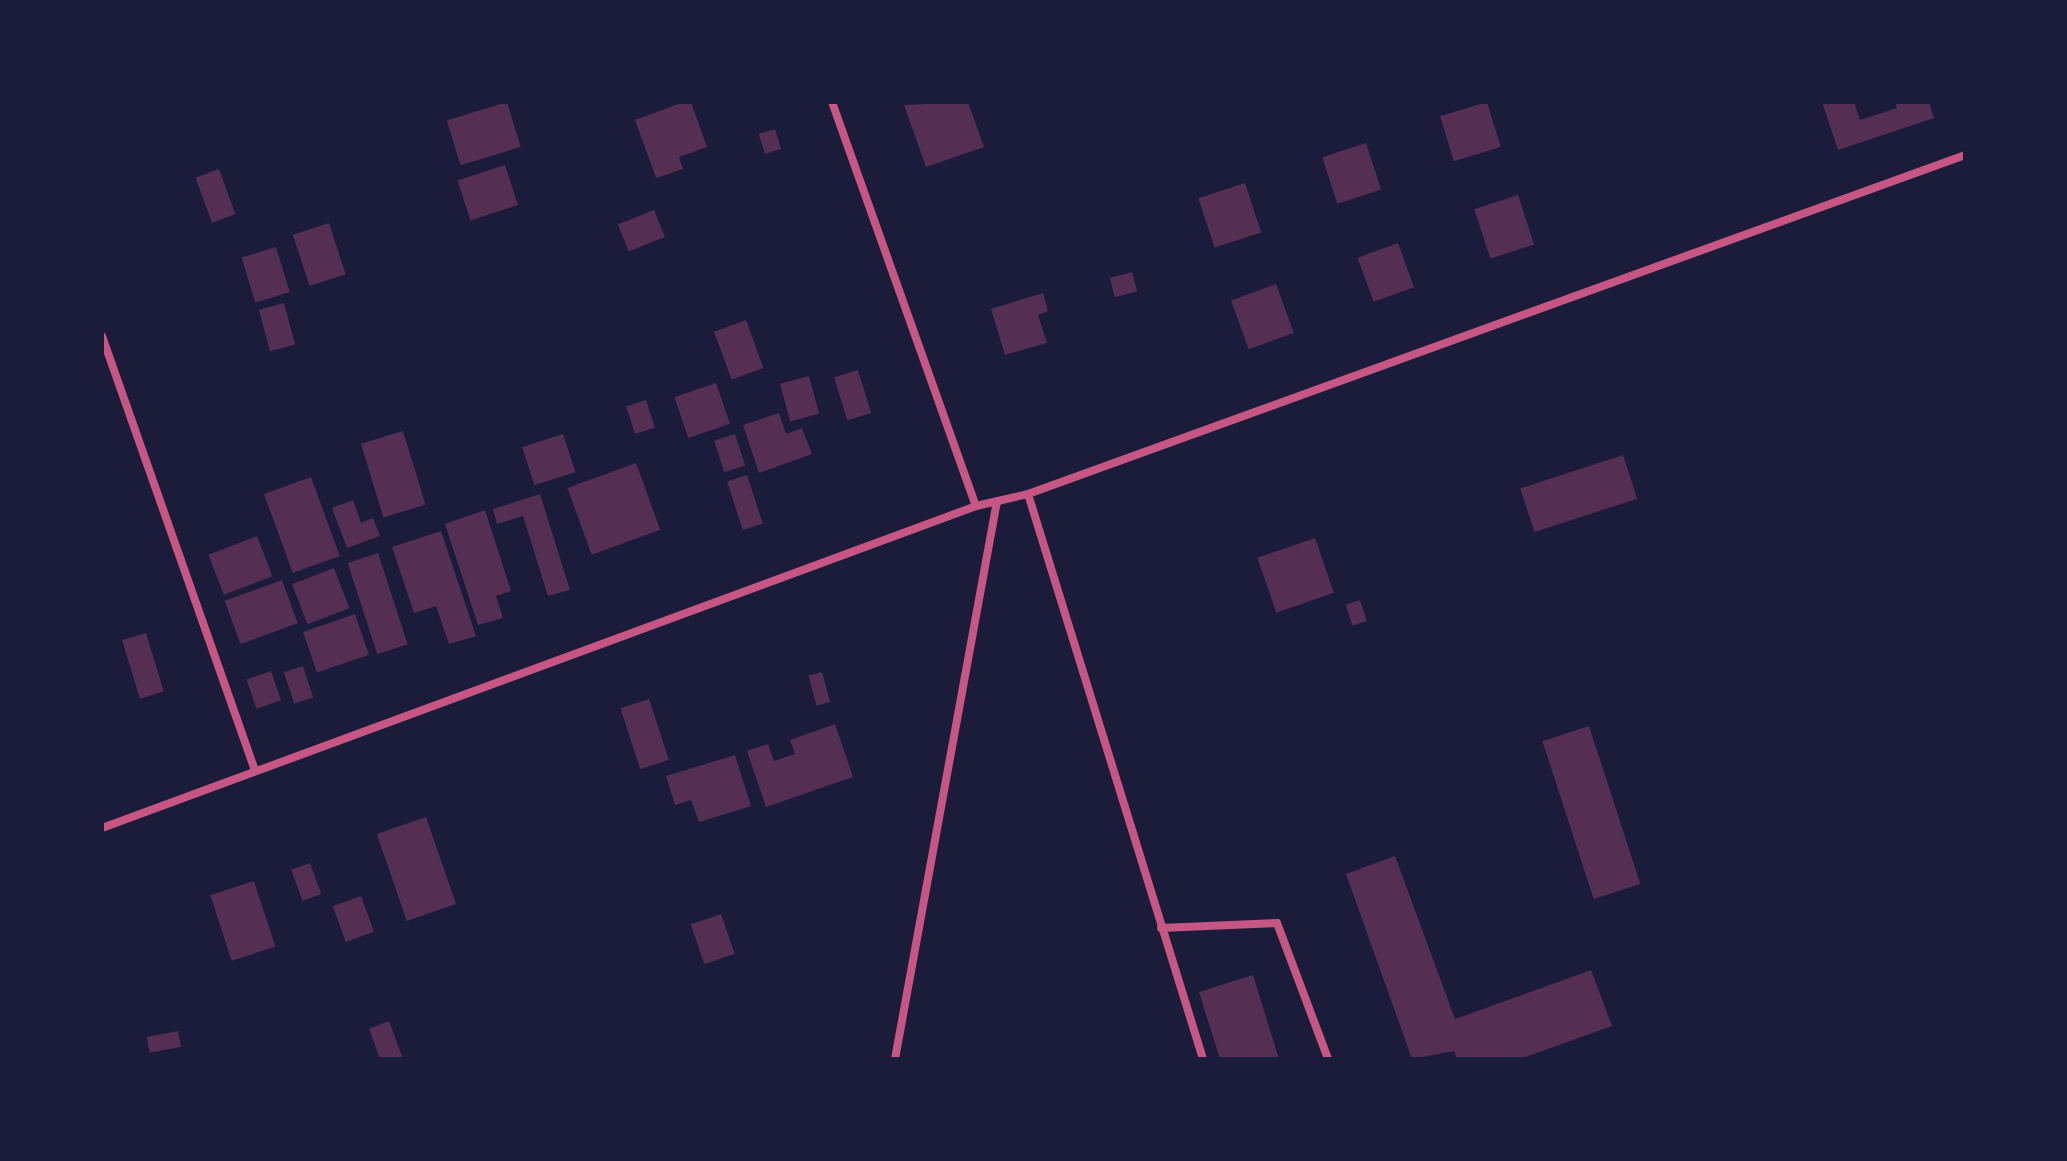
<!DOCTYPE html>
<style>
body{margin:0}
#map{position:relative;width:2067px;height:1161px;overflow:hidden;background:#1b1b3a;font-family:"Zilla Slab",serif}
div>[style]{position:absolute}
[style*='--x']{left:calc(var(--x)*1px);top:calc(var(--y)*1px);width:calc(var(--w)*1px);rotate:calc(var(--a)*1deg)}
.building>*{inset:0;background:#542f53;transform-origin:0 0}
.minor>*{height:8px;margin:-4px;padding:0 4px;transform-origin:4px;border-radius:4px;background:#c65784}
span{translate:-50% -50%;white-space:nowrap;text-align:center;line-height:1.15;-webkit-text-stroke:6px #1b1b3a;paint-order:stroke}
.frame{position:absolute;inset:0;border:104px solid #1b1b3a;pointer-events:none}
</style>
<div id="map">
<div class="building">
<i style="left:507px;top:102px;width:47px;height:63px;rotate:73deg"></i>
<i style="clip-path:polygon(684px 102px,691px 102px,707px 147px,679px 157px,683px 169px,656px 178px,635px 120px)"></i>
<i style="clip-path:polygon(968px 102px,984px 147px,926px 167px,904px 105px)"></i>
<i style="left:1487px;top:102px;width:47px;height:49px;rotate:73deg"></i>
<i style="clip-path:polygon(1822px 102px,1854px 102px,1860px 120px,1897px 108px,1895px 102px,1929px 102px,1934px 118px,1838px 150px)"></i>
<i style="left:775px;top:129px;width:21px;height:17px;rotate:73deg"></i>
<i style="left:1366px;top:143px;width:49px;height:46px;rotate:72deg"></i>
<i style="left:505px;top:165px;width:42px;height:50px;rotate:72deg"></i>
<i style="left:219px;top:169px;width:48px;height:25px;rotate:70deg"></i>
<i style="left:1245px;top:183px;width:52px;height:49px;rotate:72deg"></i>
<i style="left:1518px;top:195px;width:52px;height:46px;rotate:72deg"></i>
<i style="left:654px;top:210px;width:29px;height:39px;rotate:68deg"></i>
<i style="left:329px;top:223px;width:54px;height:38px;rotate:72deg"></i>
<i style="left:1398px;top:243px;width:47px;height:43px;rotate:70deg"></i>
<i style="left:276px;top:247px;width:47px;height:36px;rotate:73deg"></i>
<i style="left:1132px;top:272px;width:20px;height:23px;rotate:75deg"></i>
<i style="left:1276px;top:284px;width:52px;height:48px;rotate:70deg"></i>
<i style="clip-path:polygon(1043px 293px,1048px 311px,1038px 315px,1047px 343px,1005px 355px,991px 309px)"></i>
<i style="left:284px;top:303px;width:43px;height:26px;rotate:75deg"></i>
<i style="left:746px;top:320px;width:51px;height:34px;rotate:70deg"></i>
<i style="left:858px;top:370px;width:45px;height:25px;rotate:73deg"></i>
<i style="left:809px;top:376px;width:39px;height:30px;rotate:75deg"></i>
<i style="left:716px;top:383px;width:43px;height:44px;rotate:71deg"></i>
<i style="left:646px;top:400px;width:29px;height:21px;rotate:72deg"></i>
<i style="clip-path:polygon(779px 413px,786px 434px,802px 428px,812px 454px,759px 473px,743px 425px)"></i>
<i style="left:403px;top:431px;width:77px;height:44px;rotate:73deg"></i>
<i style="left:563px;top:434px;width:40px;height:43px;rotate:72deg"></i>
<i style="left:735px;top:434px;width:33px;height:22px;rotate:72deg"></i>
<i style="left:1623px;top:455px;width:46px;height:108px;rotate:72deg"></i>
<i style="left:636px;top:463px;width:71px;height:73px;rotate:70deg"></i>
<i style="left:747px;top:475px;width:51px;height:21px;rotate:72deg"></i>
<i style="left:311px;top:477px;width:84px;height:50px;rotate:70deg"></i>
<i style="clip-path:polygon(540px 494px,570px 590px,548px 596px,523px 516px,497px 524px,493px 509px)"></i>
<i style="clip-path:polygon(353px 500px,361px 523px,373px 518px,380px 536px,347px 548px,332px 508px)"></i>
<i style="clip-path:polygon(485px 510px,511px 591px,496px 596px,503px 618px,478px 625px,445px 524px)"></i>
<i style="clip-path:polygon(441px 531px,476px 636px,449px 644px,436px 606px,414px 613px,392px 547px)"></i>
<i style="left:257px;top:536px;width:43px;height:52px;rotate:69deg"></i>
<i style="left:1315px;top:538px;width:58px;height:61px;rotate:71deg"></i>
<i style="left:378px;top:553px;width:96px;height:32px;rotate:72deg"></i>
<i style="left:334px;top:568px;width:43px;height:45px;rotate:69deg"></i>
<i style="left:282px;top:580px;width:46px;height:61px;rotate:70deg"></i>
<i style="left:1360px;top:600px;width:22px;height:15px;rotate:72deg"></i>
<i style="left:355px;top:614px;width:43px;height:55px;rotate:71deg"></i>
<i style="left:146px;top:633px;width:61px;height:25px;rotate:73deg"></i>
<i style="left:303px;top:666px;width:33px;height:20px;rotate:72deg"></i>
<i style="left:271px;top:671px;width:31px;height:26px;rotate:71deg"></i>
<i style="left:822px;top:672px;width:31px;height:14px;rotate:75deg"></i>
<i style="left:649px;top:699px;width:64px;height:30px;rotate:72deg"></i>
<i style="clip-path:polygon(835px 724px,853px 777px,766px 807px,747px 751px,768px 744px,774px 761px,795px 754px,790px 740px)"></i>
<i style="left:1589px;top:726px;width:166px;height:49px;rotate:72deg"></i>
<i style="clip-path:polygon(735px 755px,751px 806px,699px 822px,691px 800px,675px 805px,666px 776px)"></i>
<i style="left:426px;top:817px;width:92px;height:52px;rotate:71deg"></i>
<i style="clip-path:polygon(1395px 856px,1455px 1019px,1591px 970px,1612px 1026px,1520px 1059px,1457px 1059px,1454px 1051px,1412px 1059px,1346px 874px)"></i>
<i style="left:310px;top:863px;width:33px;height:20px;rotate:70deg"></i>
<i style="left:254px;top:881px;width:69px;height:46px;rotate:72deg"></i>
<i style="left:361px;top:896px;width:38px;height:30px;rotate:70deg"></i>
<i style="left:721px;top:914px;width:42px;height:32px;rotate:71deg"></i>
<i style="clip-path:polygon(1253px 975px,1279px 1059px,1220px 1059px,1199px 992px)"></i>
<i style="clip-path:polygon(389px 1021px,403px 1059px,380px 1059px,369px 1029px)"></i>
<i style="left:178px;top:1031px;width:16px;height:32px;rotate:79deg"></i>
</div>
<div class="minor">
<i style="--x:832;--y:102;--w:429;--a:70.4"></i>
<i style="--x:102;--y:336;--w:460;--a:70.6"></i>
<i style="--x:1028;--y:494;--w:591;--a:72.79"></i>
<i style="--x:102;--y:828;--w:931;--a:-20.22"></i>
<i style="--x:976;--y:506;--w:53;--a:-13"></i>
<i style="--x:1028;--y:494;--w:996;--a:-19.89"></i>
<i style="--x:1161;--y:928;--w:116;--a:-2.5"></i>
<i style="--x:1277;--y:923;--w:145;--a:69.4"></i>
<i style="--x:895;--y:1059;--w:567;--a:-79.64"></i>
</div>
<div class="frame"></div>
</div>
